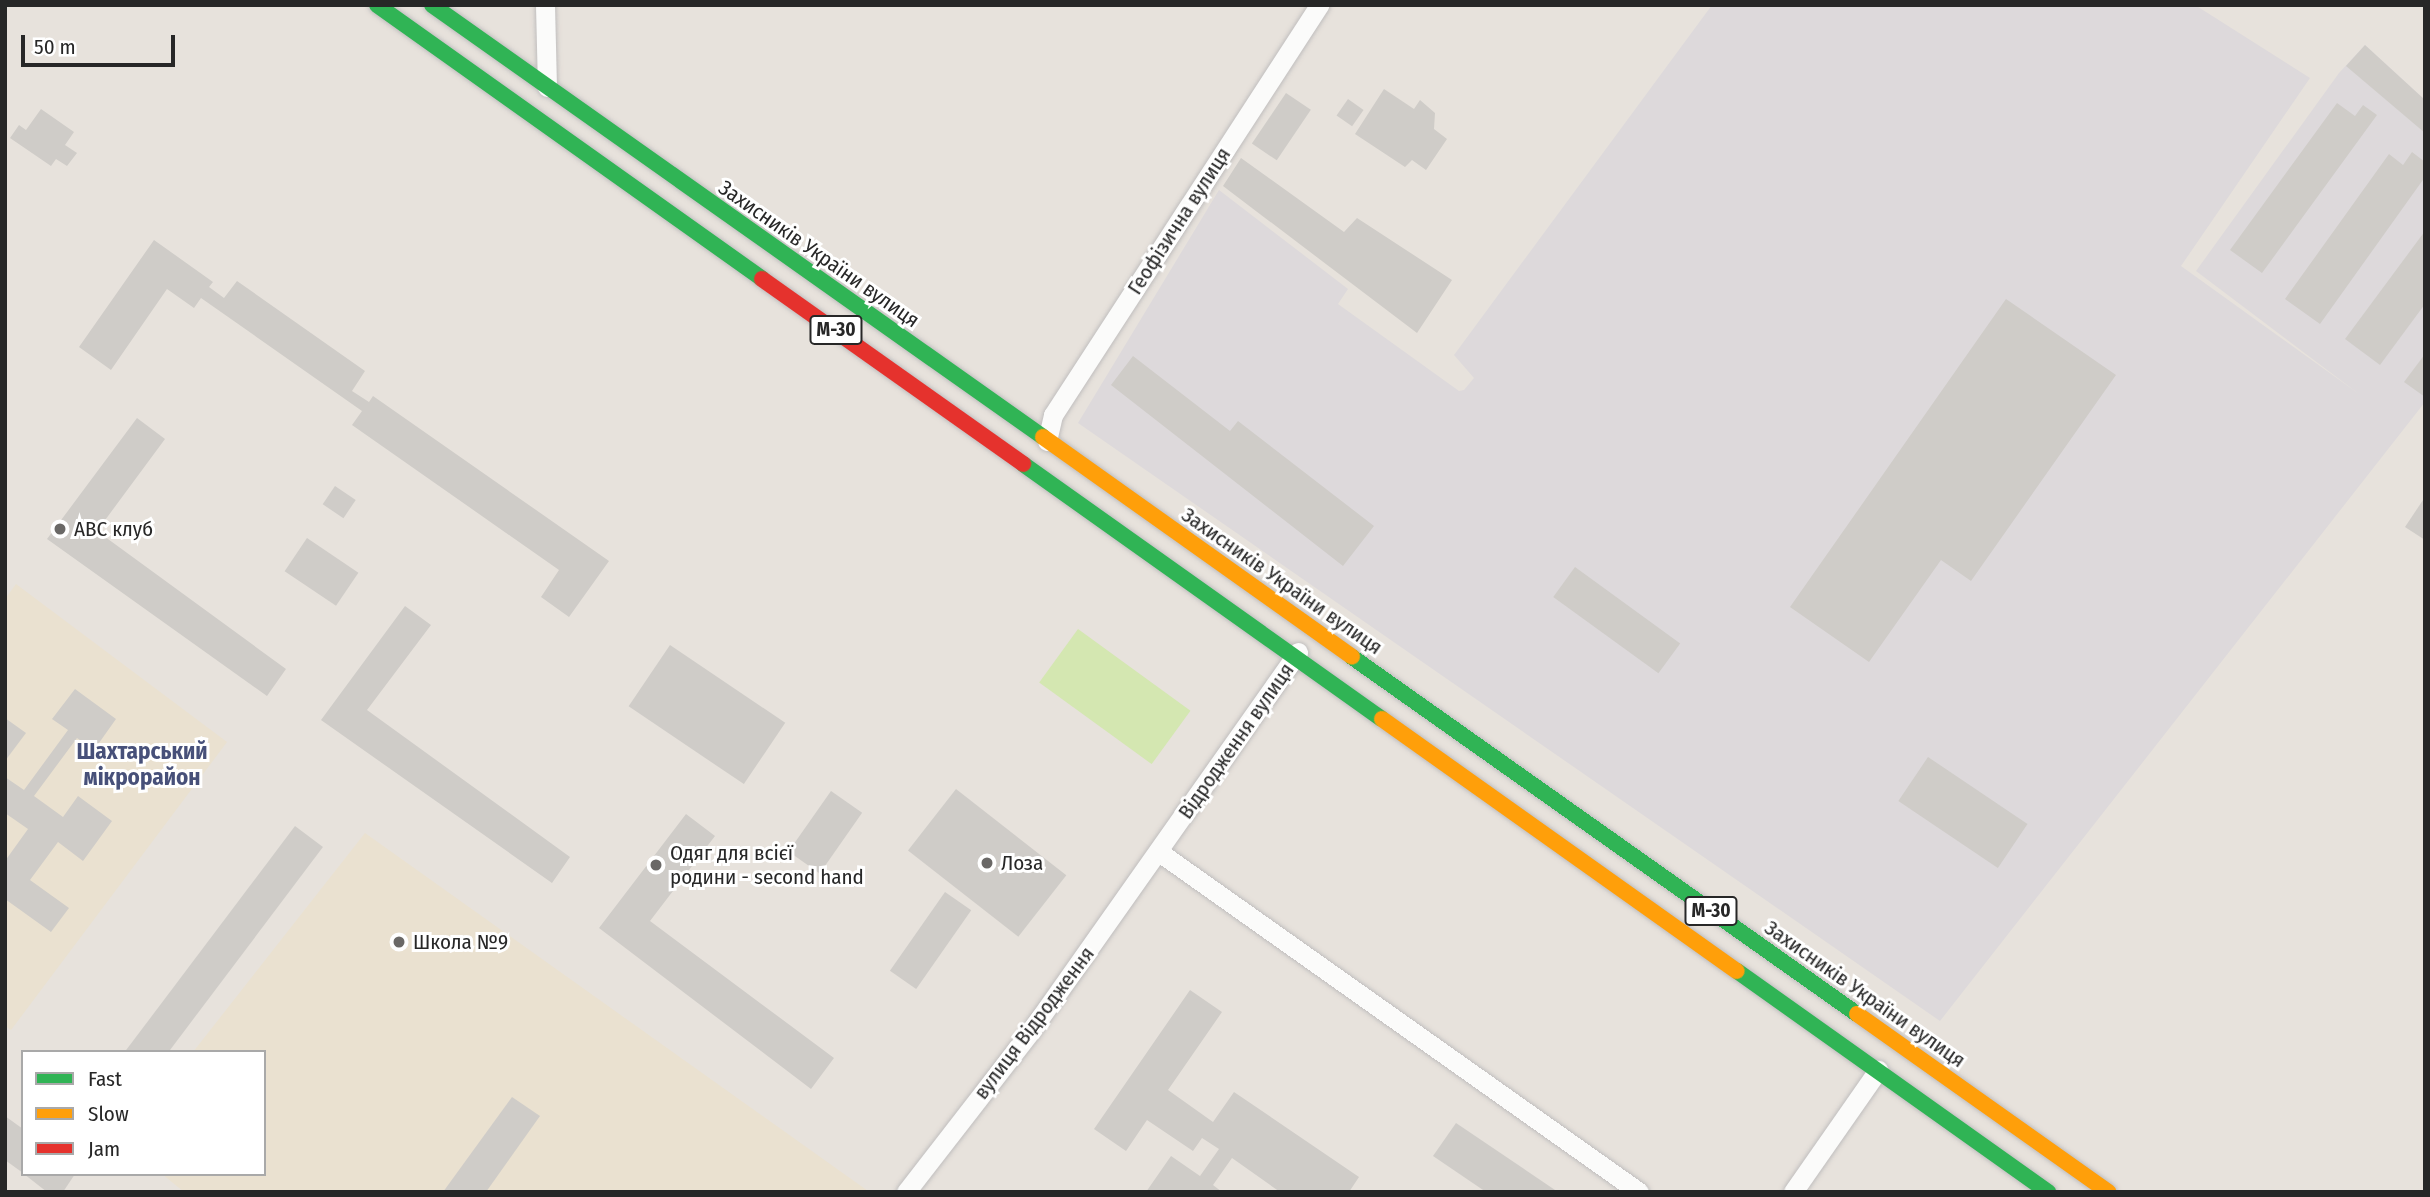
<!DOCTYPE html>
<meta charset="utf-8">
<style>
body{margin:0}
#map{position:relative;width:2430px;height:1197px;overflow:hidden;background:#e7e2dc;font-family:"Fira Sans Condensed",sans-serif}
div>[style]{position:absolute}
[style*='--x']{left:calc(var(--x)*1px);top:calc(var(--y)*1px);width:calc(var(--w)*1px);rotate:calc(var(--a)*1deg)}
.industrial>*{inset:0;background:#ddd9db}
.education>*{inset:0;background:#eae1d0}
.pitch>*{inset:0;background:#d4e7b1;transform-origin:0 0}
.building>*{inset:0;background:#cfccc8;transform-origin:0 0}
.roads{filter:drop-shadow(0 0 2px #c0bebe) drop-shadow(0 0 2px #c0bebe)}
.street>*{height:19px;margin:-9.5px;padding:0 9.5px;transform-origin:9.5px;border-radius:9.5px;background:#fbfbfa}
.fast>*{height:16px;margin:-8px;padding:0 8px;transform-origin:8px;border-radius:8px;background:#30b455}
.slow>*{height:16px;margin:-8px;padding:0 8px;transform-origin:8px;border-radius:8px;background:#ff9f0a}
.jam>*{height:16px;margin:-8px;padding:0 8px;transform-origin:8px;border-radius:8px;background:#e5322d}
.dots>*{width:19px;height:19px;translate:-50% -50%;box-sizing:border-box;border:4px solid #fff;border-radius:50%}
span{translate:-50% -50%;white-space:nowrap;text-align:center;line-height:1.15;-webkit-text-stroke:6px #fff;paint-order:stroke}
.shield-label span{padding:2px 5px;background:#fff;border:2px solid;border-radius:5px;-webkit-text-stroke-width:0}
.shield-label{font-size:19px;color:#272727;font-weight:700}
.street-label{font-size:21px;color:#272727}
.poi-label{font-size:21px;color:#272727}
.left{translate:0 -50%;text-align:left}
.neighbourhood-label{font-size:23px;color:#475079;font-weight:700}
.frame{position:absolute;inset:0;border:7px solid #272727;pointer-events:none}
.legend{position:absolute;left:21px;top:1050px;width:245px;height:126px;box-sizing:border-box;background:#fff;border:2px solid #a9a9a9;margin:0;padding:9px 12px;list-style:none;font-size:21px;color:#272727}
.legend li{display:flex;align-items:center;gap:14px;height:35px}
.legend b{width:35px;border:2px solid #a9a9a9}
.scale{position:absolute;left:21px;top:35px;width:154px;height:32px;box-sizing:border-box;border:4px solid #272727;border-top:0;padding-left:9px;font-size:21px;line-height:24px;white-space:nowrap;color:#272727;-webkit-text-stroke:5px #fff;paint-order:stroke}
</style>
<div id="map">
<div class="industrial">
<i style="clip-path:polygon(1712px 5px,2195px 5px,2310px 78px,2181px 266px,2359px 394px,2196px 271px,2339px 73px,2365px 45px,2425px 100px,2425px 402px,1940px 1021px,1078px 423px,1219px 190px,1348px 289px,1338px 304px,1459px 391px,1464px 390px,1474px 378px,1454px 355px)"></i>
</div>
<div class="education">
<i style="clip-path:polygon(16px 584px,227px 742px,11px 1030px,5px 1026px,5px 599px)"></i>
<i style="clip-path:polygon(365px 833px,868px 1191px,184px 1192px,162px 1174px,264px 1174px,264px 1052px,193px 1052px)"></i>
</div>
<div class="pitch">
<i style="left:1078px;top:629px;width:139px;height:66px;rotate:36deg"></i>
</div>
<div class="building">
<i style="clip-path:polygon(2365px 45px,2425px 100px,2425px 133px,2346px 66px)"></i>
<i style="clip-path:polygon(1384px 89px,1414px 109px,1420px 100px,1435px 113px,1434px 129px,1447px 139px,1426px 170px,1412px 160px,1405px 167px,1355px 134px)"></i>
<i style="left:1286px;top:93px;width:30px;height:61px;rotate:34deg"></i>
<i style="left:1348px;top:99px;width:19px;height:20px;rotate:35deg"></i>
<i style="clip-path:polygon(2337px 103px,2355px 116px,2363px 105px,2377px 115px,2262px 273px,2230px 250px)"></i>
<i style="clip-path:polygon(41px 109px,74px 132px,65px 145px,77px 153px,67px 166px,56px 159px,51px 166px,10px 138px,19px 125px,26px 130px)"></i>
<i style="clip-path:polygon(2412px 152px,2425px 162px,2425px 177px,2320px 324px,2285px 299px,2389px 154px,2403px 165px)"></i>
<i style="clip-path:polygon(1241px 158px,1344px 232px,1357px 218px,1452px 280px,1417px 333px,1223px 186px)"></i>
<i style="clip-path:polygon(2425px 231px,2425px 304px,2380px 365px,2345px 339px)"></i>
<i style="clip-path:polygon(154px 240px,213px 282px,209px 287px,224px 298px,237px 281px,365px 371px,352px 391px,369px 402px,373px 396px,609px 561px,569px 617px,541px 597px,559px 570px,352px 425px,362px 411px,201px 298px,194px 308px,167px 289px,111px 370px,79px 347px)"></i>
<i style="clip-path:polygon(2006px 299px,2116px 375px,1971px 581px,1941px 560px,1869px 662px,1790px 607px)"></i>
<i style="clip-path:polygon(2425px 354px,2425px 397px,2404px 382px)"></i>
<i style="clip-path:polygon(1133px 356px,1230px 431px,1238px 421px,1374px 526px,1343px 566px,1111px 385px)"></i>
<i style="clip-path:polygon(137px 418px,165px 439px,97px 531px,286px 669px,267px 696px,47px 539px)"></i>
<i style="left:335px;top:486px;width:25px;height:22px;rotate:34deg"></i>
<i style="clip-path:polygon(2425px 497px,2425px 540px,2405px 527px)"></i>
<i style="left:307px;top:538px;width:62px;height:40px;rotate:34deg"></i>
<i style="left:1575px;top:567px;width:130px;height:37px;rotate:36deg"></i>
<i style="clip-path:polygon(405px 606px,431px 625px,367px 710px,570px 857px,552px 883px,321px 720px)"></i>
<i style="left:670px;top:645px;width:139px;height:74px;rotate:34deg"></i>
<i style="clip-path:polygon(75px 689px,116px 719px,94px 750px,77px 738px,34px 796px,63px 817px,78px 796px,112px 821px,83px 861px,58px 842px,30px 880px,69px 908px,51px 932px,5px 899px,5px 861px,28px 829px,5px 813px,5px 777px,24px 790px,68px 730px,52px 719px)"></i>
<i style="clip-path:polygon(5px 718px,26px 733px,5px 761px)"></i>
<i style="left:1928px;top:757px;width:120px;height:53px;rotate:34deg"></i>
<i style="left:956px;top:789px;width:140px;height:78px;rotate:38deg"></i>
<i style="left:831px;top:791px;width:38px;height:74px;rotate:35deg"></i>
<i style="clip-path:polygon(686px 814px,715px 836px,650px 921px,834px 1058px,811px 1089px,599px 928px)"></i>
<i style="left:295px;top:826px;width:35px;height:285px;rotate:37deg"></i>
<i style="left:945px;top:892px;width:32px;height:96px;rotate:35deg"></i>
<i style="clip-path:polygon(1190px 990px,1222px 1012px,1168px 1090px,1213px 1122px,1234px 1092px,1359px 1177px,1349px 1192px,1280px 1192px,1232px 1158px,1213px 1185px,1222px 1192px,1146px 1192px,1171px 1156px,1200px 1176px,1219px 1149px,1202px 1138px,1193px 1151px,1147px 1120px,1126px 1151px,1094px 1129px)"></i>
<i style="clip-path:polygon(512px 1097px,540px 1116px,486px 1192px,443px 1192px)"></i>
<i style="clip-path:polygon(5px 1116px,23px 1129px,23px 1173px,5px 1160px)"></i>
<i style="clip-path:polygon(1456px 1123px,1558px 1192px,1486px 1192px,1433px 1156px)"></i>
<i style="clip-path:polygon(24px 1174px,75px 1174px,63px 1192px,47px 1192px)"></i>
</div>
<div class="roads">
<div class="street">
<i style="--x:545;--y:5;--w:82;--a:88.6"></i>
<i style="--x:1047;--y:441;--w:27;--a:-77"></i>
<i style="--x:1053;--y:415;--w:489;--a:-57"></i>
<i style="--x:1159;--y:852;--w:588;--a:35.31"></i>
<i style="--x:906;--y:1192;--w:202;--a:-52.2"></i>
<i style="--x:1030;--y:1032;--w:465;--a:-54.8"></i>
<i style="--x:1793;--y:1192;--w:149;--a:-55.1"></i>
</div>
<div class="fast">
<i style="--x:377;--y:5;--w:473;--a:35.4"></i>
<i style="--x:432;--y:5;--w:748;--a:35.26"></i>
<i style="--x:1023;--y:464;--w:440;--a:35.4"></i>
<i style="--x:1352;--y:657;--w:618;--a:35.26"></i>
<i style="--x:1737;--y:971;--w:382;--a:35.4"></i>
</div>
<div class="slow">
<i style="--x:1043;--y:437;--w:379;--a:35.4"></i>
<i style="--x:1382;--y:719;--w:435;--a:35.4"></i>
<i style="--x:1857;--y:1014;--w:308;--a:35.3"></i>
</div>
<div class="jam">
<i style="--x:762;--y:279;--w:320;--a:35.3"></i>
</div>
</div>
<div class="dots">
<i style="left:60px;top:529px;background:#6a6866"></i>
<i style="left:987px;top:863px;background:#6a6866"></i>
<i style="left:656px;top:865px;background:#6a6866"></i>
<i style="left:399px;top:942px;background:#6a6866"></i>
</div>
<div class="shield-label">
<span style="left:836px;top:330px">М-30</span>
<span style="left:1711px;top:911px">М-30</span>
</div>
<div class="street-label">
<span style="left:1179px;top:221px;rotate:-57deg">Геофізична вулиця</span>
<span style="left:819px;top:254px;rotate:35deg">Захисників України вулиця</span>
<span style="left:1282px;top:581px;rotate:35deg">Захисників України вулиця</span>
<span style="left:1236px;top:741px;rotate:-55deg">Відродження вулиця</span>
<span style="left:1865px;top:994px;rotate:35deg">Захисників України вулиця</span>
<span style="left:1034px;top:1023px;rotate:-53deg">вулиця Відродження</span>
</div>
<div class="poi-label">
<span class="left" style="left:74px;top:529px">ABC клуб</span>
<span class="left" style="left:670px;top:865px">Одяг для всієї<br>родини - second hand</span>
<span class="left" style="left:1001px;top:863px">Лоза</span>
<span class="left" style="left:413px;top:942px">Школа №9</span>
</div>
<div class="neighbourhood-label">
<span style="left:142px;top:764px">Шахтарський<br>мікрорайон</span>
</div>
<div class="frame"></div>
<ul class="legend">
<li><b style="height:9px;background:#30b455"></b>Fast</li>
<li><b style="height:9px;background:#ff9f0a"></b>Slow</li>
<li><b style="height:9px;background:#e5322d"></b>Jam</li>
</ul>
<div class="scale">50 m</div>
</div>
